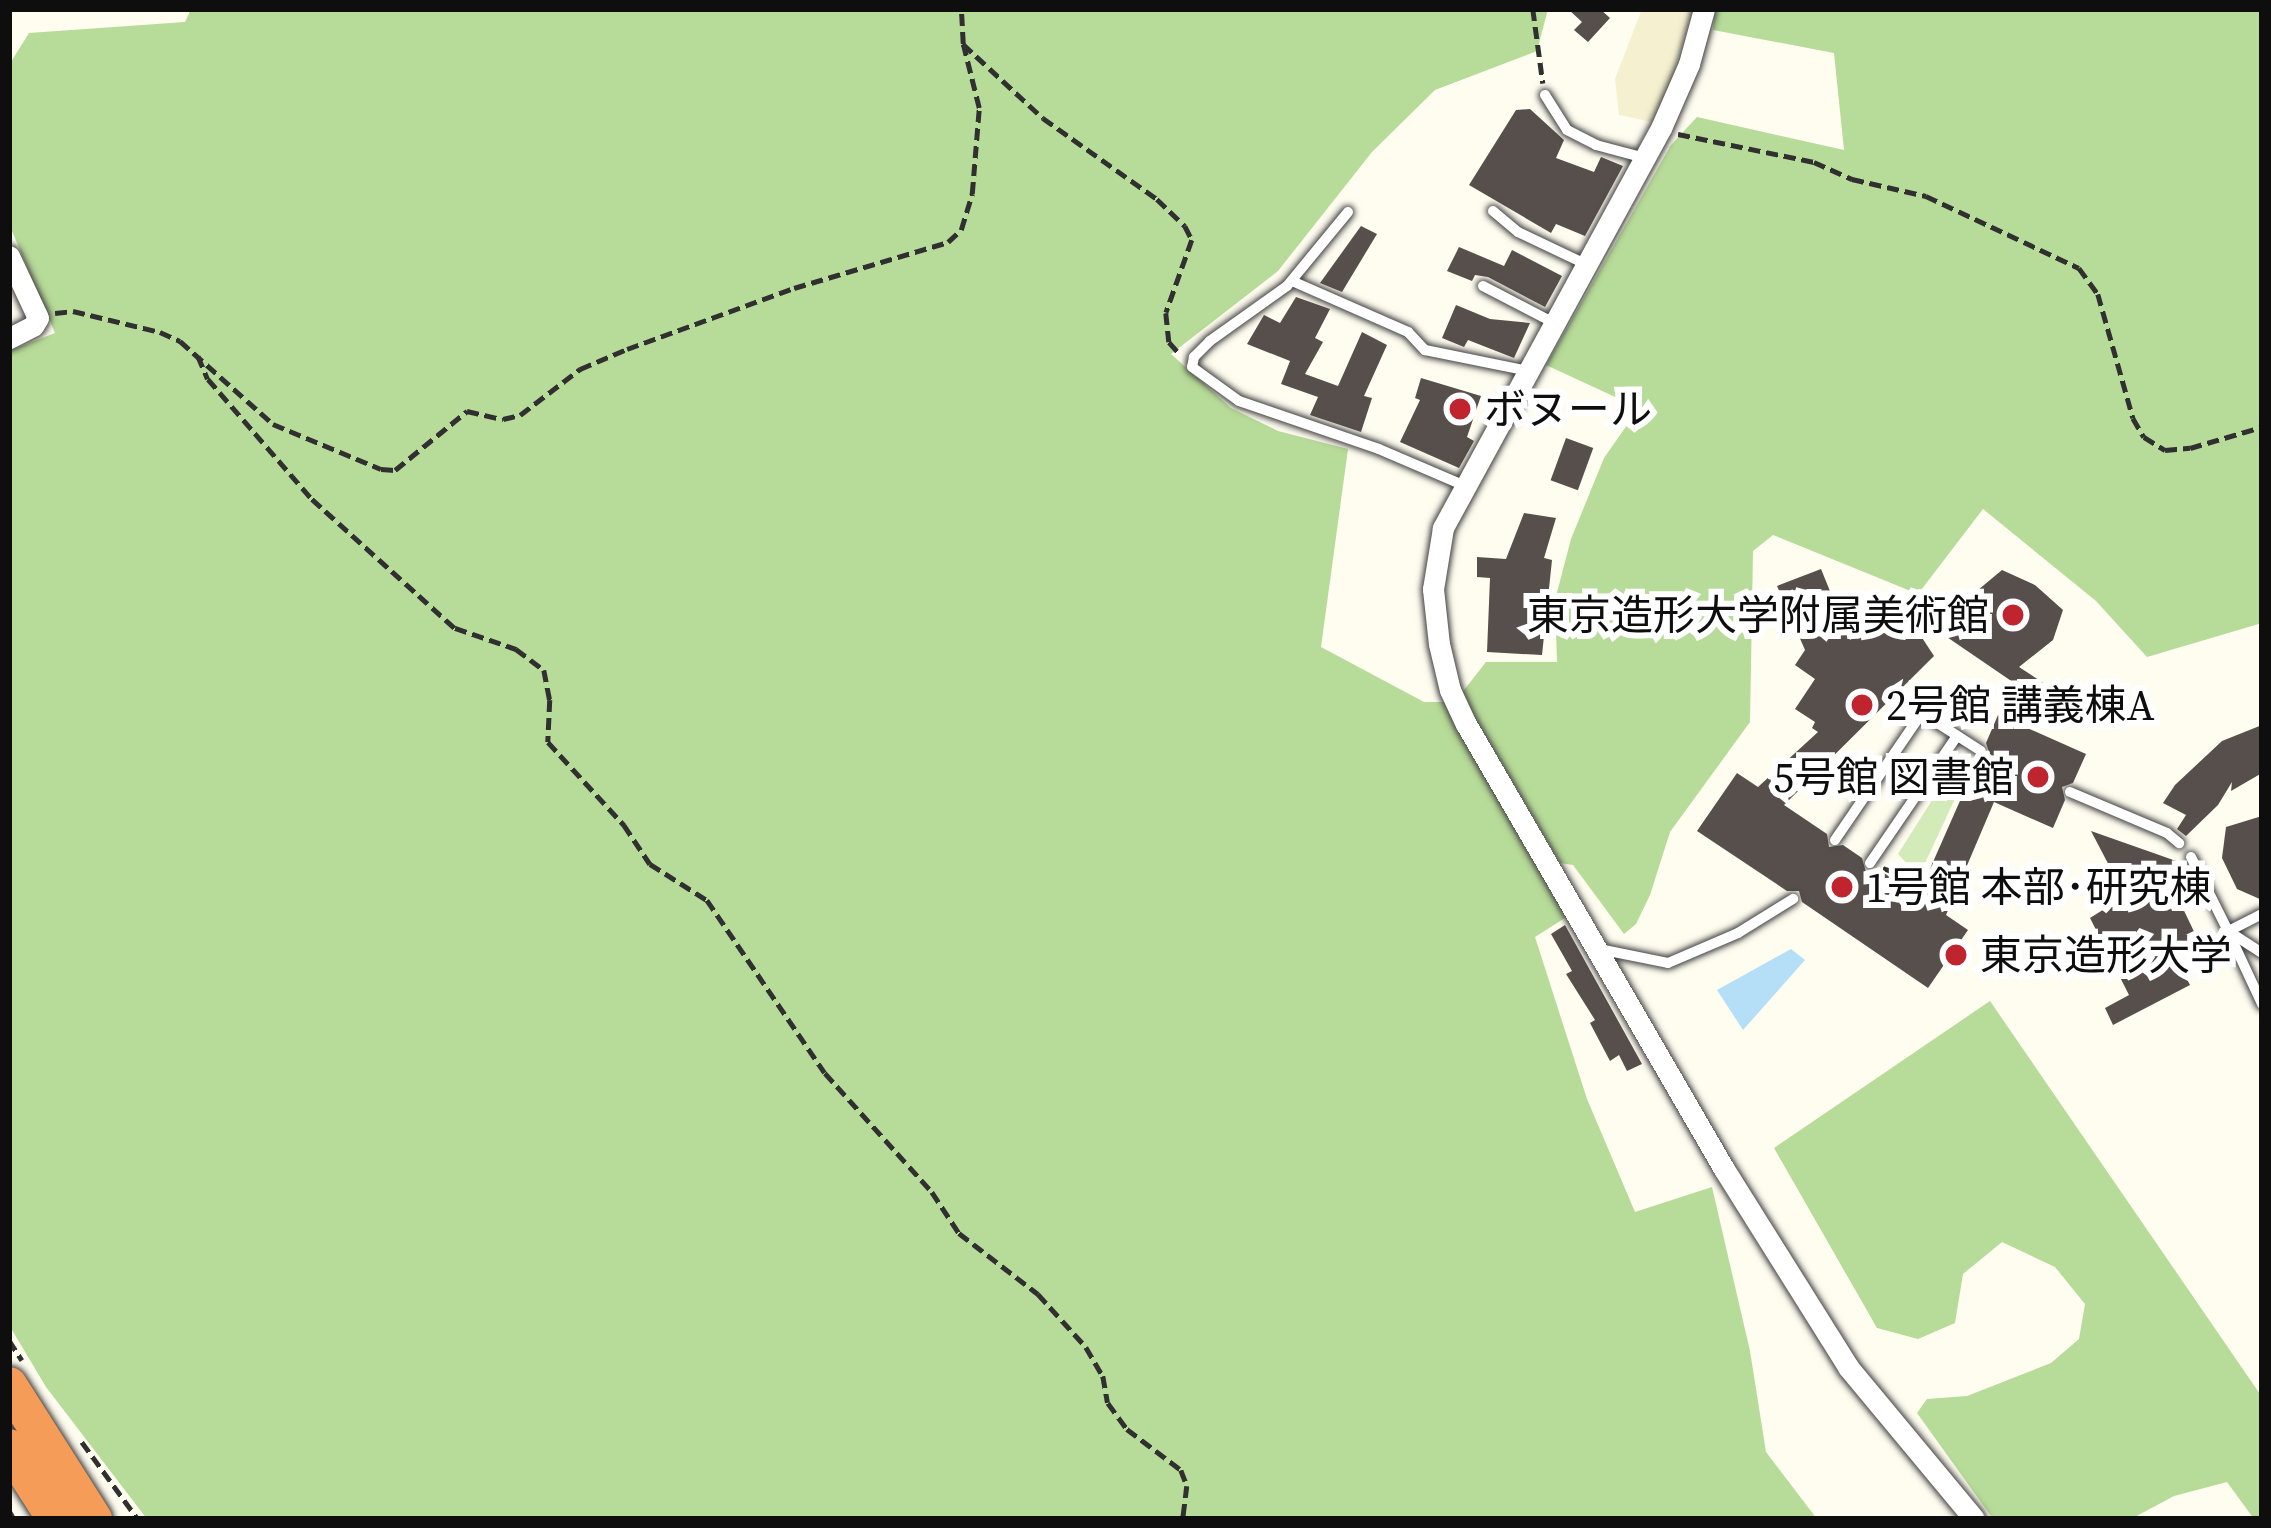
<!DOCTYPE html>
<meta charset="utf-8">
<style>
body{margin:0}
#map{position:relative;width:2271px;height:1528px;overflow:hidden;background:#fffcf0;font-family:"Source Serif 4","Noto Sans JP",serif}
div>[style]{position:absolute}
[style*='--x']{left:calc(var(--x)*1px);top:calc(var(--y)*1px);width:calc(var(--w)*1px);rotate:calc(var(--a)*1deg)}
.farmland>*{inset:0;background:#f5f1d0}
.green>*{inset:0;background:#d3eab9}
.forest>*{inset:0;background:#b7db98}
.water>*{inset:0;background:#b4dff7}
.building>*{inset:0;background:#574f4b;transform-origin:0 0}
.path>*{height:4.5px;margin-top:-2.25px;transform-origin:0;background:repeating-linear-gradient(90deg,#303030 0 12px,transparent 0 18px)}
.roads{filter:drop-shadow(0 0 3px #414141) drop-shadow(0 0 3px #414141)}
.lane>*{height:10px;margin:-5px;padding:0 5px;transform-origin:5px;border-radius:5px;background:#fff}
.street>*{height:21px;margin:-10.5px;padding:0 10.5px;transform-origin:10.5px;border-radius:10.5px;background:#fff}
.highway>*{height:36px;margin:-18px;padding:0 18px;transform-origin:18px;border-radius:18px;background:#f59d58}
.dots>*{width:33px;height:33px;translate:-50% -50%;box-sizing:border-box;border:6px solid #fff;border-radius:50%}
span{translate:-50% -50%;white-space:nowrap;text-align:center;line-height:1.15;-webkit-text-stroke:12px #fff;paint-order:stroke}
.poi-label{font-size:42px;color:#0e0e0e}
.left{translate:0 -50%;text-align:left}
.right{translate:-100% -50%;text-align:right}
.frame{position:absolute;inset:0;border:12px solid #0e0e0e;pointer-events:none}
</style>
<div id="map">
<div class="farmland">
<i style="clip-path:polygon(1642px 9px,1693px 9px,1670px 84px,1652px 122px,1619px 115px,1615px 79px)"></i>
</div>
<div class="green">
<i style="clip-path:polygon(1960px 756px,1973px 760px,1919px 876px,1898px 854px)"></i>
</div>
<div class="forest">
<i style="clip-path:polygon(191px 9px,1548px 9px,1537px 51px,1435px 90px,1372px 152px,1278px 271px,1171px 354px,1231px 408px,1278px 431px,1348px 449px,1321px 647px,1424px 702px,1445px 702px,1568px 916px,1535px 937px,1587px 1099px,1635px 1212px,1712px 1187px,1750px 1351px,1766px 1452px,1817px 1519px,147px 1519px,46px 1387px,9px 1325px,9px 351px,55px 333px,9px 224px,9px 65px,29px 33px,185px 22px)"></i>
<i style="clip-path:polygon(1715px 9px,2262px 9px,2262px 623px,2147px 657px,2096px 601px,1983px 509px,1918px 594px,1773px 535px,1753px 551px,1750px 722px,1670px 832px,1650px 895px,1636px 924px,1624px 934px,1573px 865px,1560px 863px,1461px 694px,1486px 662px,1557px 662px,1555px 600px,1571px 539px,1604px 458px,1639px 408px,1546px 365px,1671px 145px,1697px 117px,1844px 150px,1834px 53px,1713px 30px)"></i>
<i style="clip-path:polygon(1990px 1001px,2262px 1397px,2262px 1519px,2254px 1519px,2227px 1482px,2174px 1496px,2131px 1519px,1993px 1519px,1917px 1413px,1927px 1399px,1967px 1396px,2051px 1363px,2079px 1339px,2085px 1304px,2055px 1267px,2002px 1242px,1963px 1274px,1955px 1323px,1918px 1339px,1877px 1328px,1774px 1148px)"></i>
</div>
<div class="water">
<i style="clip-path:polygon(1791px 949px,1805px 960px,1743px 1030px,1717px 990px)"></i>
</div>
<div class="building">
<i style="clip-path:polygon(1568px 9px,1600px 9px,1610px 18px,1588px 42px,1574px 30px,1582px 22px)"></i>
<i style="clip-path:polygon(1530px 109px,1564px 140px,1556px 158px,1594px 172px,1601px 157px,1623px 166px,1585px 236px,1556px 224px,1551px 233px,1469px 185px,1516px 110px)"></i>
<i style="clip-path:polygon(1361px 226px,1377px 234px,1342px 292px,1320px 283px)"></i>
<i style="clip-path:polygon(1459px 247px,1504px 266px,1512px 250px,1562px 276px,1545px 307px,1488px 277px,1475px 275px,1472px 281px,1447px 271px)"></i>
<i style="clip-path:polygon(1296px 297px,1330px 309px,1315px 338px,1323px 342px,1305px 374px,1338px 386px,1362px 332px,1387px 345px,1364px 396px,1372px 398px,1361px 432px,1310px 415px,1318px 397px,1281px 384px,1290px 361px,1247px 344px,1264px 315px,1280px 323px)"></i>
<i style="clip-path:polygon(1456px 305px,1490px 319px,1530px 323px,1514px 358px,1468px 340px,1464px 347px,1442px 338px)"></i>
<i style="clip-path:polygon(1421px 378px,1481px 396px,1467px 437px,1474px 441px,1459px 468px,1400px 442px,1420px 400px,1415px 398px)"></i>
<i style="left:1566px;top:438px;width:29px;height:45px;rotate:20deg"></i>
<i style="clip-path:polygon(1524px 513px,1556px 518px,1544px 558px,1552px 560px,1542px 655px,1487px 652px,1490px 578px,1477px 577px,1477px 557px,1506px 559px)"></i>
<i style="clip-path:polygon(1821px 569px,1850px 640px,1894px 609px,1907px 628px,1913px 624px,1934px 656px,1784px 805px,1827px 834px,1829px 847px,1843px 845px,1862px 858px,1866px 872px,1878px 869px,1918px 896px,1978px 760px,1990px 755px,1986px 743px,1998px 715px,2086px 754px,2073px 783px,2062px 787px,2065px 800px,2053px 828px,1994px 802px,1946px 915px,1968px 930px,1928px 988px,1802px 902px,1799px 891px,1787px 891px,1697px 831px,1737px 773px,1758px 787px,1818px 732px,1812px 728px,1815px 722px,1795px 709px,1815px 679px,1795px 665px,1805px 650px,1777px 586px)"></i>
<i style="clip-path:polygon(2002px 570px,2035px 585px,2063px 610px,2053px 640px,2019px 667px,2054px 690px,2045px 704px,1941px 633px,1951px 620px,1964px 629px,1978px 590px)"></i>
<i style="clip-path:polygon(2262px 725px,2262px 773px,2231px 791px,2232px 782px,2218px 805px,2186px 836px,2177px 829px,2186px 815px,2163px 803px,2175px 785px,2222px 741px)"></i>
<i style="clip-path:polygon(2262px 816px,2262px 900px,2237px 889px,2222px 858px,2226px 827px)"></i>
<i style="clip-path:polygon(2091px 831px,2179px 862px,2166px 873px,2199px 942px,2174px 954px,2190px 985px,2113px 1025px,2105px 1008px,2129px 995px,2090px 918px,2125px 896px)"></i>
<i style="clip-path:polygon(1565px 925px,1642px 1064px,1627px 1071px,1619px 1055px,1610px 1061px,1590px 1023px,1595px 1020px,1566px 974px,1572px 971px,1551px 934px)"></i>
</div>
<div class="path">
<i style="--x:1533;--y:9;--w:75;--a:82.3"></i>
<i style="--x:963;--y:44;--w:109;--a:42.8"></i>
<i style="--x:1043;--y:118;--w:140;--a:35.4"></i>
<i style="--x:1157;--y:199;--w:39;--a:44"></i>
<i style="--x:1185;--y:226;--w:16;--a:63"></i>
<i style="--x:1192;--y:240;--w:77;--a:109.6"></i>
<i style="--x:1166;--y:313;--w:29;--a:84"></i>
<i style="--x:1169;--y:342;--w:15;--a:48"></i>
<i style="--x:1678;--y:134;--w:139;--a:11.6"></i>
<i style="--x:1814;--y:162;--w:42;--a:24.1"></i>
<i style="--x:1852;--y:179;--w:76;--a:12.9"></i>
<i style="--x:1926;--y:196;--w:169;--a:25.2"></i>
<i style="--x:2079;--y:268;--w:32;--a:54"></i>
<i style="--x:2098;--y:294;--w:129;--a:74.2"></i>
<i style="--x:2133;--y:418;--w:22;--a:60"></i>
<i style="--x:2144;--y:437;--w:25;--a:32"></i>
<i style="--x:2165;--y:450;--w:25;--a:-5"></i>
<i style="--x:2190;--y:448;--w:75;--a:-16.3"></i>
<i style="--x:55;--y:313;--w:18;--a:-6"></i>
<i style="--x:73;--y:311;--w:89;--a:13.6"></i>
<i style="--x:160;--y:332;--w:22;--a:24"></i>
<i style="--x:180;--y:341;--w:125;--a:41.7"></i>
<i style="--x:273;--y:424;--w:117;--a:22.6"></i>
<i style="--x:381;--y:469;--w:14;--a:4"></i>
<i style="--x:395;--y:470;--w:93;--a:-39.3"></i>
<i style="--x:467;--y:411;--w:37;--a:13"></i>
<i style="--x:503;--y:419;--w:17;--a:-13"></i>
<i style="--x:520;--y:415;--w:76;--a:-37.5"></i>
<i style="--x:580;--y:369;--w:51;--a:-23.1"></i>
<i style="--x:627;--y:349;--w:178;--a:-20.1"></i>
<i style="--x:794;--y:288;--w:161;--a:-16.6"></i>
<i style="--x:948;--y:242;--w:18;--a:-43"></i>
<i style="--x:961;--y:230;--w:38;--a:-73"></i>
<i style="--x:972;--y:194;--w:86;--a:-85.3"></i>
<i style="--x:979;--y:108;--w:66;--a:-104"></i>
<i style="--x:963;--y:44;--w:35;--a:-93"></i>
<i style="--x:198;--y:356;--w:25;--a:67"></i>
<i style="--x:208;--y:379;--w:159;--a:49.1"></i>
<i style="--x:312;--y:499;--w:193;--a:42.1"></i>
<i style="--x:455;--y:628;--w:65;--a:19"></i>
<i style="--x:516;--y:649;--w:35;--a:37"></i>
<i style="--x:544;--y:670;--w:31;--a:79"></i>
<i style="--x:550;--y:700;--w:42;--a:92.7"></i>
<i style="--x:548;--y:742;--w:113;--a:47.5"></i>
<i style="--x:624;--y:825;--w:47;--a:56.3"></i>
<i style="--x:650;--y:864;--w:67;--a:32.3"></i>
<i style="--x:707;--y:900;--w:209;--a:55.7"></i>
<i style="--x:825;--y:1073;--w:160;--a:48"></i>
<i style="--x:932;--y:1192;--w:49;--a:56.6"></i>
<i style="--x:959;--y:1233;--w:100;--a:37.7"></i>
<i style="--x:1038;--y:1294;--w:72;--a:47.8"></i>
<i style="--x:1086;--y:1347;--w:34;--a:60"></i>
<i style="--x:1103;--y:1376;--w:27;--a:80"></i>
<i style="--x:1108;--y:1403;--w:32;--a:54"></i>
<i style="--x:1127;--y:1429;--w:68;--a:37.2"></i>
<i style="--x:1181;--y:1470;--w:17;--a:69"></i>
<i style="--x:1187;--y:1486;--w:33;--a:97"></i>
<i style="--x:1883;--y:868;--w:35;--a:20"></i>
<i style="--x:9;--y:1340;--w:24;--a:57"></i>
<i style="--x:82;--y:1442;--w:95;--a:54"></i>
<i style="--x:9;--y:1510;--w:10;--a:61"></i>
</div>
<div class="roads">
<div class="lane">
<i style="--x:1545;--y:95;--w:41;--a:57.8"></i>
<i style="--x:1567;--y:130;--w:33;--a:27"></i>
<i style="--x:1596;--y:145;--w:51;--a:14.9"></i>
<i style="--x:1493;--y:211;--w:33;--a:40"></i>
<i style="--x:1518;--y:232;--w:74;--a:25.5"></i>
<i style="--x:1348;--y:212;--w:96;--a:129.5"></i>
<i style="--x:1287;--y:286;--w:95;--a:144.5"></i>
<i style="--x:1210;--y:341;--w:23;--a:135"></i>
<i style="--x:1194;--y:357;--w:10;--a:101"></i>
<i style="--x:1192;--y:367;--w:58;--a:35.9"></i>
<i style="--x:1239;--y:401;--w:148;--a:18.9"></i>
<i style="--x:1379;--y:449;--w:91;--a:23.2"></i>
<i style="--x:1292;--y:281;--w:127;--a:23.7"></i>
<i style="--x:1408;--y:332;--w:25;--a:47"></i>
<i style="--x:1425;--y:350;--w:105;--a:11.5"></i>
<i style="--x:1483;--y:286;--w:80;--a:27.5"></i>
<i style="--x:2070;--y:792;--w:105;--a:22.9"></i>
<i style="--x:2167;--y:833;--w:16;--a:40"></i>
<i style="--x:1835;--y:840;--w:154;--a:-55.6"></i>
<i style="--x:1922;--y:713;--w:70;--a:32.8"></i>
<i style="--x:2191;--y:857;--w:83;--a:63.4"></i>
<i style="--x:2228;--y:931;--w:40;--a:32.9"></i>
<i style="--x:1870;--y:863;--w:154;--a:-55.6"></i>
<i style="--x:2262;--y:914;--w:38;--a:153"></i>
<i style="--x:2228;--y:931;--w:81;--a:65"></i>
<i style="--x:1599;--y:949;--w:70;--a:11.5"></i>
<i style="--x:1668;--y:963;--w:76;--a:-23.2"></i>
<i style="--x:1738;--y:933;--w:65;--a:-31.7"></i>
</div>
<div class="street">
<i style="--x:1704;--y:9;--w:57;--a:105.3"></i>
<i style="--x:1689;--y:64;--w:70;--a:113.6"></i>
<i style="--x:1661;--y:128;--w:456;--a:118.6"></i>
<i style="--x:1443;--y:528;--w:62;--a:99.3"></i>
<i style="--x:1433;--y:589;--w:55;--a:83.8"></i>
<i style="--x:1439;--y:644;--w:47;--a:76.6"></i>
<i style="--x:1450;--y:690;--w:38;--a:65"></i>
<i style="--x:1466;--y:724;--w:514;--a:59.9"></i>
<i style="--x:1724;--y:1169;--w:234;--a:57.9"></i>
<i style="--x:1848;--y:1367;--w:197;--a:50.3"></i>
<i style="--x:9;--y:256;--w:68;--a:64.9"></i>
<i style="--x:38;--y:318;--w:9;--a:122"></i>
<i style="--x:33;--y:326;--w:27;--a:153"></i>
</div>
<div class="highway">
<i style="--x:9;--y:1385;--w:159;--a:57.6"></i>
<i style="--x:9;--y:1447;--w:85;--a:57.4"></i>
</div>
</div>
<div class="dots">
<i style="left:1460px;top:409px;background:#c0252f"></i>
<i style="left:2013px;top:615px;background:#c0252f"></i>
<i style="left:1862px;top:705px;background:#c0252f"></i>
<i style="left:2038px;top:777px;background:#c0252f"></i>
<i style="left:1842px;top:887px;background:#c0252f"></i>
<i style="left:1956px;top:955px;background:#c0252f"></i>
</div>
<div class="poi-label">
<span class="left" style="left:1484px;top:409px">ボヌール</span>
<span class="right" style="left:1989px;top:615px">東京造形大学附属美術館</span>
<span class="left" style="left:1886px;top:705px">2号館 講義棟A</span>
<span class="right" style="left:2014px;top:777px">5号館 図書館</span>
<span class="left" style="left:1866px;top:887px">1号館 本部･研究棟</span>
<span class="left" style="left:1980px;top:955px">東京造形大学</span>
</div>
<div class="frame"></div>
</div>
